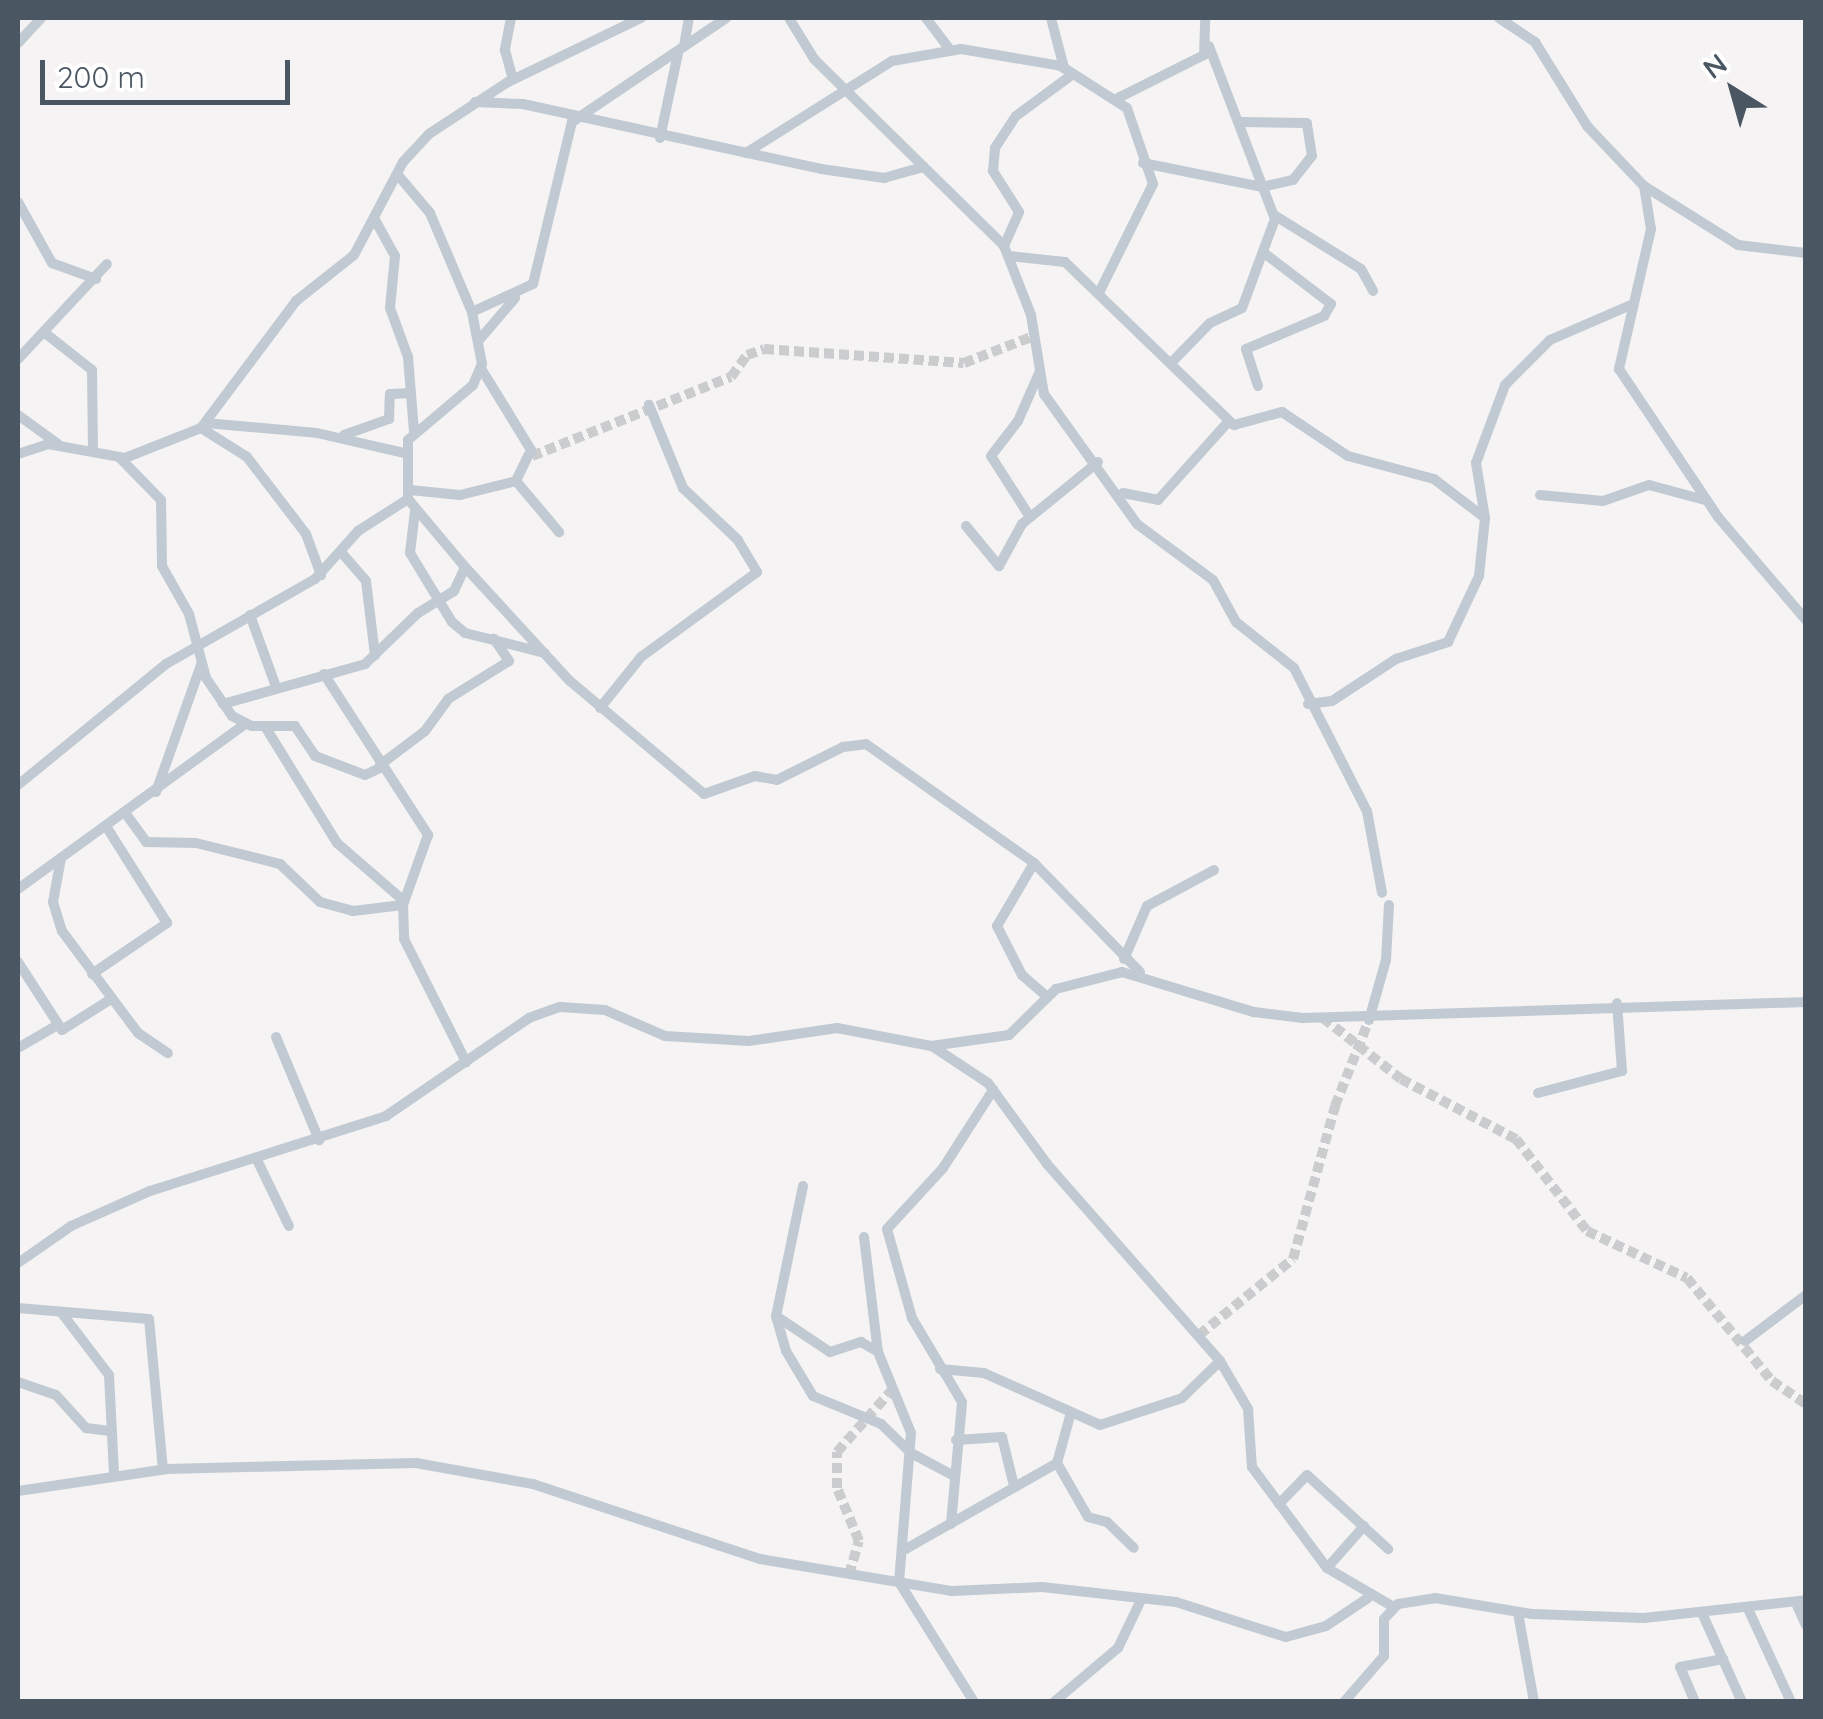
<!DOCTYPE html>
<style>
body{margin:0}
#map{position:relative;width:1823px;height:1719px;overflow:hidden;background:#f5f3f3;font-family:Quicksand,sans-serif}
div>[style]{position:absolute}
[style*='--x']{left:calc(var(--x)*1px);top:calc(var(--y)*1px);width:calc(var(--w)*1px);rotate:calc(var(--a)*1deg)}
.minor-tunnel>*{height:10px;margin-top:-5px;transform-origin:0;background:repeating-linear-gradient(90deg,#caccce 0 10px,transparent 0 15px)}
.minor>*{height:10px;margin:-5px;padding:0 5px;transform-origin:5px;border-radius:5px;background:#c1cad2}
span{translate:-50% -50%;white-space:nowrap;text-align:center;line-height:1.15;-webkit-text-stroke:9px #fff;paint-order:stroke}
.frame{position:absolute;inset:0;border:20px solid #4a5661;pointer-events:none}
.north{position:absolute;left:1683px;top:40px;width:100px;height:100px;-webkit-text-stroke:8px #fff;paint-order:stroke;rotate:323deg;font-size:28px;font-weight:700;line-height:40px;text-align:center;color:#4a5661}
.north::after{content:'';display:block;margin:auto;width:35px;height:45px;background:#4a5661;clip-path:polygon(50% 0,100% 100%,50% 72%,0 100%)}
.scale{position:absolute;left:40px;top:60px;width:250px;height:45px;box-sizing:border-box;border:5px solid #4a5661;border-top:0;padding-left:12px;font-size:30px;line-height:35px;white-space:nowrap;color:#4a5661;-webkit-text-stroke:8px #fff;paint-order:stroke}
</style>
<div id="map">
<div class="minor-tunnel">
<i style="--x:532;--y:456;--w:214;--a:-21.7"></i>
<i style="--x:731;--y:377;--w:27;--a:-54"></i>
<i style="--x:747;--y:355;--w:18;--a:-19"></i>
<i style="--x:764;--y:349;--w:200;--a:4"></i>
<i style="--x:964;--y:363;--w:75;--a:-21.1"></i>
<i style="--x:1323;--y:1018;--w:99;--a:38"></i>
<i style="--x:1401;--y:1079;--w:130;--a:27.6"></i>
<i style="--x:1516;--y:1139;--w:116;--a:52.3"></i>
<i style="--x:1587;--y:1231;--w:110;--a:25.2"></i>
<i style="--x:1687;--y:1278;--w:134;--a:50.5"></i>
<i style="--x:1772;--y:1381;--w:41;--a:34.1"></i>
<i style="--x:1199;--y:1335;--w:121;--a:-39"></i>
<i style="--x:1293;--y:1259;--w:159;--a:-74.6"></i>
<i style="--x:1335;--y:1106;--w:92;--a:-68.4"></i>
<i style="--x:849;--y:1575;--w:35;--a:-74"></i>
<i style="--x:859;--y:1541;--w:57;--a:-112.5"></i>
<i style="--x:837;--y:1488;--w:36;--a:-90"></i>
<i style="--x:837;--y:1452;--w:81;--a:-48.5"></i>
</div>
<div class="minor">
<i style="--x:511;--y:18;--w:33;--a:101"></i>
<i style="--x:505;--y:50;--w:30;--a:75"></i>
<i style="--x:789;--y:18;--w:48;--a:58.6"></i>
<i style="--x:814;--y:59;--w:267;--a:44.5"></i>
<i style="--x:1004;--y:246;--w:74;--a:68.6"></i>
<i style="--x:1031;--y:315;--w:80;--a:80.7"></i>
<i style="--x:1044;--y:394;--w:160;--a:54.4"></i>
<i style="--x:1137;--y:524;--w:94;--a:36.4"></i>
<i style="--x:1213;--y:580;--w:48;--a:61.3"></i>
<i style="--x:1236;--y:622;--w:74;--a:38.4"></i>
<i style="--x:1294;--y:668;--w:161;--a:63"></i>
<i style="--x:1367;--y:811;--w:83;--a:79.6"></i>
<i style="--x:926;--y:18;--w:41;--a:52.9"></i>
<i style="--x:1051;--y:18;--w:52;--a:75.4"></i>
<i style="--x:1499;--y:18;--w:43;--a:33.7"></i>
<i style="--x:1535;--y:42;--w:99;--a:58.2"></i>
<i style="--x:1587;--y:126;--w:83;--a:46.5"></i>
<i style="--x:1644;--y:186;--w:111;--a:32.1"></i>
<i style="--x:1738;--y:245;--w:68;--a:6.7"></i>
<i style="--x:18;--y:43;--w:34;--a:-47"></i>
<i style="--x:684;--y:46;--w:28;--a:-80"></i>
<i style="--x:1116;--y:99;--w:98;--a:-26.6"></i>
<i style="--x:1204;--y:55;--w:37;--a:-88"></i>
<i style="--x:475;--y:102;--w:48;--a:2.4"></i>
<i style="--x:523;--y:104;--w:305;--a:12.3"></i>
<i style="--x:821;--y:169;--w:64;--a:8.1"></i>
<i style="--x:884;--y:178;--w:41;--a:-15.8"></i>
<i style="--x:660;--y:138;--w:87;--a:-78"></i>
<i style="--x:746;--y:153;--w:173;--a:-32.2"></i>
<i style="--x:892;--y:61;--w:70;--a:-9.9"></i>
<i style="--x:961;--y:49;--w:101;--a:9.6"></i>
<i style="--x:1061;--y:66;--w:78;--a:32.5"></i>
<i style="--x:1127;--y:108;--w:80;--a:71.1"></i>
<i style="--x:1153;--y:184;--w:122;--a:116.4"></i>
<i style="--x:1143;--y:163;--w:121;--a:11.4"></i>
<i style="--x:1262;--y:187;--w:32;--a:-13"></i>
<i style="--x:1293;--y:180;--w:31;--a:-52"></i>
<i style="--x:1312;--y:156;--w:33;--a:-99"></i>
<i style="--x:1307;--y:123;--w:66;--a:-179.1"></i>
<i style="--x:1644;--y:186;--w:44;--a:80.8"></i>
<i style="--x:1651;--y:229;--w:144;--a:102.9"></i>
<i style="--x:1619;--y:369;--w:178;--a:56.2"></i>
<i style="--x:1718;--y:517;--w:135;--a:49.5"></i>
<i style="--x:18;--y:202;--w:70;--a:60.9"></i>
<i style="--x:52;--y:263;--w:47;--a:20"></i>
<i style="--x:1274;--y:215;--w:102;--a:31.8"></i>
<i style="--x:1361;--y:269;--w:25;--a:61"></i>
<i style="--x:374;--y:218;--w:43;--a:61.1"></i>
<i style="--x:395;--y:256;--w:52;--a:95.5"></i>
<i style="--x:390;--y:308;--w:52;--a:69.8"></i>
<i style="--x:408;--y:357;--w:74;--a:85.4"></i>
<i style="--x:1004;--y:246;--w:37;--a:-66"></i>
<i style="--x:1019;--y:212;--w:49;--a:-122.4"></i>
<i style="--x:993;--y:171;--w:23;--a:-85"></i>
<i style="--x:995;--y:148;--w:38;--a:-57"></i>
<i style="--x:1016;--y:116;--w:71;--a:-36.4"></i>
<i style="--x:1009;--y:256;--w:56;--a:6.1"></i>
<i style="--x:1065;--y:262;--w:235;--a:44"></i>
<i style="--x:1234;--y:425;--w:50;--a:-15.2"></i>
<i style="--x:1282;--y:412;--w:79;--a:33.7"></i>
<i style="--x:1348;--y:456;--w:89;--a:15"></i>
<i style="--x:1434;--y:479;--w:64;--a:37.4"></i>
<i style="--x:472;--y:312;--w:67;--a:-24.7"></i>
<i style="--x:533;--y:284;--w:167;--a:-76.5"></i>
<i style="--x:572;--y:122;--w:186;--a:-34"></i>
<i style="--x:45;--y:333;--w:60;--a:38.2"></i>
<i style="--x:92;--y:370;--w:82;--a:89.3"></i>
<i style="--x:480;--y:339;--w:54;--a:-49.5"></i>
<i style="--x:18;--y:359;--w:130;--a:-46.9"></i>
<i style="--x:1173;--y:361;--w:53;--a:-45.8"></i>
<i style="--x:1210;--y:323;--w:35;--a:-25"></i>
<i style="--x:1242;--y:308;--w:95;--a:-69.7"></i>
<i style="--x:1275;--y:219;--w:185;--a:-110.9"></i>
<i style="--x:482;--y:370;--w:94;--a:58.5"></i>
<i style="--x:531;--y:450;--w:34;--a:116"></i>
<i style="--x:1258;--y:386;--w:39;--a:-108"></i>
<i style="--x:1246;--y:349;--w:85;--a:-22.9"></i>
<i style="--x:1324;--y:316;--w:14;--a:-60"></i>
<i style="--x:1331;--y:304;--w:84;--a:-142.7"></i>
<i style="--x:18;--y:415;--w:49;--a:35.9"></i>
<i style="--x:206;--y:423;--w:111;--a:5.1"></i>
<i style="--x:317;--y:433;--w:89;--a:12.9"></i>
<i style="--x:201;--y:428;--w:54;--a:32.2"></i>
<i style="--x:247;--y:457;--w:97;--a:52.5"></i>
<i style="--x:306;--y:534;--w:44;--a:69.9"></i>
<i style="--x:344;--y:435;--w:48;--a:-19.6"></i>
<i style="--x:389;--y:419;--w:25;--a:-88"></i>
<i style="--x:390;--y:394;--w:21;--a:-3"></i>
<i style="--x:18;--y:454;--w:32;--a:-18"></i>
<i style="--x:48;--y:444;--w:78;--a:10.3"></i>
<i style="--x:125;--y:458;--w:82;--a:-21.5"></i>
<i style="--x:201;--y:428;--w:159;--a:-53.2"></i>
<i style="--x:296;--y:301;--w:74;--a:-38.4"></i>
<i style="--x:354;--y:255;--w:105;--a:-62.2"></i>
<i style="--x:403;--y:162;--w:38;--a:-47"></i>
<i style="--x:429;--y:134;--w:95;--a:-33.4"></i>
<i style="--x:508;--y:82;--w:148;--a:-25.7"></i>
<i style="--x:120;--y:458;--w:59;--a:45.7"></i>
<i style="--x:161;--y:500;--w:66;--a:89.1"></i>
<i style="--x:162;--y:566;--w:55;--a:60.6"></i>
<i style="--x:189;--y:614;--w:66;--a:75.1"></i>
<i style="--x:206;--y:678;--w:46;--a:55.6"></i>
<i style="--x:232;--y:716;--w:22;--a:27"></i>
<i style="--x:252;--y:726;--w:43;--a:0"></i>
<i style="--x:295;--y:726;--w:36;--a:56"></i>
<i style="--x:315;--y:756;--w:53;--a:20.8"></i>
<i style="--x:365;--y:775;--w:19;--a:-25"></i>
<i style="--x:410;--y:490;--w:50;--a:5.7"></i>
<i style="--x:460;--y:495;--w:58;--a:-14"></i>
<i style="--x:516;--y:481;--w:67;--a:49.9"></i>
<i style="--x:1123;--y:493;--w:36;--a:11"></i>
<i style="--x:1158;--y:500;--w:106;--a:-48.1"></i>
<i style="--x:1540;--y:495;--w:63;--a:5.4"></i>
<i style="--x:1603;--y:501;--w:49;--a:-19.2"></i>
<i style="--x:1649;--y:485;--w:58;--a:15"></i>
<i style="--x:415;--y:511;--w:42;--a:96.8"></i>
<i style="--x:410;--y:553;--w:81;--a:58.7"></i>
<i style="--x:452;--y:622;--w:17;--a:40"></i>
<i style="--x:465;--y:633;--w:82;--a:14"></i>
<i style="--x:1030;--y:517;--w:72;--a:-122.6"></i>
<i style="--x:991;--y:456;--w:44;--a:-52.4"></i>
<i style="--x:1018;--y:421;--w:55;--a:-66.3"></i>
<i style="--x:966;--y:526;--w:52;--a:50.5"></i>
<i style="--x:999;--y:566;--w:48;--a:-61.3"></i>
<i style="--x:1022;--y:524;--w:98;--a:-39.2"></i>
<i style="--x:341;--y:552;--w:38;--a:49"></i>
<i style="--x:366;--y:581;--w:75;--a:83.1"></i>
<i style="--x:465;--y:567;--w:155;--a:47.4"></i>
<i style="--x:570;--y:681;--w:175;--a:40.1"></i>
<i style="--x:704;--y:794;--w:54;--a:-19.4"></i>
<i style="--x:755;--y:776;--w:22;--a:10"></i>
<i style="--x:777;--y:780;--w:74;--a:-26.6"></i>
<i style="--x:843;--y:747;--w:23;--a:-7"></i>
<i style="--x:866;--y:744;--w:206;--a:35.3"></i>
<i style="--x:1034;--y:863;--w:152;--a:45.8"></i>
<i style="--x:250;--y:615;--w:73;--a:70.1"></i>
<i style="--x:324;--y:674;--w:192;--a:57.1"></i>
<i style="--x:428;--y:835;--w:74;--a:109.7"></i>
<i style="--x:403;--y:905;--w:34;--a:88"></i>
<i style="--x:404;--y:939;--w:138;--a:63.2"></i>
<i style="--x:223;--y:704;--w:148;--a:-15.7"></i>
<i style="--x:365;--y:664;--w:74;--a:-43.9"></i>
<i style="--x:418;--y:613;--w:42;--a:-31.4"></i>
<i style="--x:454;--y:591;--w:26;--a:-65"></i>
<i style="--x:465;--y:567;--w:89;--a:-130"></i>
<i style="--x:1308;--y:704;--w:24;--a:-7"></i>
<i style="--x:1332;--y:701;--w:77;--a:-33.3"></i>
<i style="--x:1396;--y:659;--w:55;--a:-18.1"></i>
<i style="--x:1448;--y:642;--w:73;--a:-64.8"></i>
<i style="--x:1479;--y:576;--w:58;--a:-84.1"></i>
<i style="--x:1485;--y:518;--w:56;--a:-99.3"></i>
<i style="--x:1476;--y:463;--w:83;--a:-69.6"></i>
<i style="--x:1505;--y:385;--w:64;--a:-45"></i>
<i style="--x:1550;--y:340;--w:90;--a:-23.4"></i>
<i style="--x:600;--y:708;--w:65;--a:-51.2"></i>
<i style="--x:641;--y:657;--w:144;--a:-36.2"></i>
<i style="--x:757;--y:572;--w:37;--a:-121"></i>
<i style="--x:738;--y:540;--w:76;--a:-136.6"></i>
<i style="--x:683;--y:488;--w:90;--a:-112.3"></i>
<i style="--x:266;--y:728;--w:135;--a:58.3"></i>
<i style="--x:337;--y:843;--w:89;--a:40.9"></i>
<i style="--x:380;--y:765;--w:56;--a:-37.1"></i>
<i style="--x:425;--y:731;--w:39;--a:-54"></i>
<i style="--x:448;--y:699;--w:72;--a:-31.9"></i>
<i style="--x:509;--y:661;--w:27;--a:-124"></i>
<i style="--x:18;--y:785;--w:191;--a:-39.3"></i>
<i style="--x:166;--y:664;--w:172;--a:-29.7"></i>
<i style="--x:315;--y:579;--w:64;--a:-48.1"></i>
<i style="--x:358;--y:531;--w:59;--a:-32.6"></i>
<i style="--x:408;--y:499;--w:59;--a:-90"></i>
<i style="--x:408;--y:440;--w:85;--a:-40.2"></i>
<i style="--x:473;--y:385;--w:23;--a:-67"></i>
<i style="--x:482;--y:364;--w:53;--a:-100.9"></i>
<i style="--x:472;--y:312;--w:108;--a:-113"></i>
<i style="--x:430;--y:213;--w:51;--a:-130.2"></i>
<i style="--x:156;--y:792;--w:135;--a:-70.5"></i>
<i style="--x:126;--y:814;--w:34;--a:54"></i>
<i style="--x:146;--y:842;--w:50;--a:1.1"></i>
<i style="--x:196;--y:843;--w:87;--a:14"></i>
<i style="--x:280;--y:864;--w:55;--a:43.5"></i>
<i style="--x:320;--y:902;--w:34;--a:15"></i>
<i style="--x:353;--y:911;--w:50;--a:-6.8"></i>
<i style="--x:61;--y:858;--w:45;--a:100.3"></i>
<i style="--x:53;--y:902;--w:30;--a:73"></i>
<i style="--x:62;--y:931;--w:127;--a:53.3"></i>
<i style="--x:138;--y:1033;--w:36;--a:34"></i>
<i style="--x:1034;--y:863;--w:73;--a:120.4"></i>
<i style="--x:997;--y:926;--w:55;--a:63"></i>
<i style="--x:1022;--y:975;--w:32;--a:41"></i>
<i style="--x:18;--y:889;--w:281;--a:-36"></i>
<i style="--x:1124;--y:959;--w:58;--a:-66.5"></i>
<i style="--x:1147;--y:906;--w:76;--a:-28.2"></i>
<i style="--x:18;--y:962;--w:81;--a:57.1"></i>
<i style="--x:62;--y:1030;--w:58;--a:-32.3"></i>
<i style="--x:92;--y:974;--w:91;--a:-34.2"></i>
<i style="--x:167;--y:923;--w:115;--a:-122.2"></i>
<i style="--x:1369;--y:1020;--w:62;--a:-74.2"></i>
<i style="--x:1386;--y:960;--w:55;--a:-86.9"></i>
<i style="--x:276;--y:1037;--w:112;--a:67.3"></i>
<i style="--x:932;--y:1046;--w:67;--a:33.5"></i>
<i style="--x:988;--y:1083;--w:100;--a:53.9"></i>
<i style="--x:1047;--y:1164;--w:262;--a:48.7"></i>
<i style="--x:1220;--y:1361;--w:56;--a:59.7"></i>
<i style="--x:1248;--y:1409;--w:58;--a:86.1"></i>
<i style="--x:1252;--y:1467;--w:126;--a:53.4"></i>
<i style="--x:1327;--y:1568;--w:75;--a:30.3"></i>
<i style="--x:18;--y:1048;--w:44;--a:-30.1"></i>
<i style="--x:1538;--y:1093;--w:87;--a:-14.7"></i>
<i style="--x:1622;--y:1071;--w:68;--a:-94.2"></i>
<i style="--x:258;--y:1162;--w:71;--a:64.2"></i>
<i style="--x:803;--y:1186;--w:133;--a:101.7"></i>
<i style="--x:776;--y:1316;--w:36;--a:74"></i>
<i style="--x:786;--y:1351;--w:52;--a:59"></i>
<i style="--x:813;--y:1396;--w:74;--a:22.4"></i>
<i style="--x:881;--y:1424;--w:42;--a:44"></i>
<i style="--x:911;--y:1453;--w:47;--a:28.2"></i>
<i style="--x:864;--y:1237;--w:116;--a:83.1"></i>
<i style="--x:878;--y:1352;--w:87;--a:67.8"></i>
<i style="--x:911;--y:1433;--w:149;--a:94.6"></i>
<i style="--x:899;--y:1582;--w:142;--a:58"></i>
<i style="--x:18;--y:1263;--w:65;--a:-34.9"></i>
<i style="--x:71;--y:1226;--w:86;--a:-23.9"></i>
<i style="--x:150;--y:1191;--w:248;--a:-17.6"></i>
<i style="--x:386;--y:1116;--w:173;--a:-34.4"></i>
<i style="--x:529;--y:1018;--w:33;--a:-20"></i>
<i style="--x:560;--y:1007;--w:45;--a:3.8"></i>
<i style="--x:605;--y:1010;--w:65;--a:23.4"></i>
<i style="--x:665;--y:1036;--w:84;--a:3.4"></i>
<i style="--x:749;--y:1041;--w:89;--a:-8.4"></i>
<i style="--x:837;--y:1028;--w:96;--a:10.8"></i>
<i style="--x:931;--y:1046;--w:79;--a:-8"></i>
<i style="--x:1009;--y:1035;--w:66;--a:-44.4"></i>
<i style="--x:1056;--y:989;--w:68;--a:-14.4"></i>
<i style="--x:1122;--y:972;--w:138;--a:16.9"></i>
<i style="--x:1254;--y:1012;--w:49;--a:7"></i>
<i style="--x:1303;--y:1018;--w:503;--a:-1.82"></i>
<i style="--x:18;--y:1308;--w:131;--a:4.8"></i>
<i style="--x:149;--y:1319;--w:151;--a:84.7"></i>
<i style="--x:61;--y:1312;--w:79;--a:52.7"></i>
<i style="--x:109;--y:1375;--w:98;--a:87.1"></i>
<i style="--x:776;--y:1316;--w:65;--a:33.7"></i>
<i style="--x:830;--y:1352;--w:33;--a:-18"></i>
<i style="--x:861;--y:1342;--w:20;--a:30"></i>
<i style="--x:1745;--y:1341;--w:76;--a:-37"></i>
<i style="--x:940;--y:1369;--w:44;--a:5.2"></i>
<i style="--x:984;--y:1373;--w:127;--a:24.1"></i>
<i style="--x:1100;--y:1425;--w:86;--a:-18.2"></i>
<i style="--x:1182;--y:1398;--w:53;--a:-44.2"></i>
<i style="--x:18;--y:1382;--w:40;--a:18.9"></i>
<i style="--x:56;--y:1395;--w:45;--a:47.7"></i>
<i style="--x:86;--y:1428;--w:26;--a:7"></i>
<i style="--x:956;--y:1440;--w:46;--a:-3.7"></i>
<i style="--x:1002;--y:1437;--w:50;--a:76.2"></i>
<i style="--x:1057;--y:1463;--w:62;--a:60.1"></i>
<i style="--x:1088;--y:1517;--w:20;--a:15"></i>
<i style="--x:1107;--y:1522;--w:37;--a:44"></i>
<i style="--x:18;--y:1491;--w:151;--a:-8.4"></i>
<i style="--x:167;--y:1469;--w:249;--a:-1.4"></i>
<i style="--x:416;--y:1463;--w:119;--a:10.2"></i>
<i style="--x:533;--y:1484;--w:239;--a:18.3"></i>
<i style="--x:760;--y:1559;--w:195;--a:9.5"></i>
<i style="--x:952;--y:1591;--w:90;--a:-2.5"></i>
<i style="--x:1042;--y:1587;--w:135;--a:6.4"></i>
<i style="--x:1176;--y:1602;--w:115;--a:17.7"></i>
<i style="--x:1286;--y:1637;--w:41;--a:-15.4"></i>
<i style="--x:1326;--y:1626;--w:50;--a:-33.7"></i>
<i style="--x:1279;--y:1504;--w:40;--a:-46"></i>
<i style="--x:1307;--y:1475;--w:110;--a:42.4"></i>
<i style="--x:951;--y:1524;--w:122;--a:-84.8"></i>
<i style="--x:962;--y:1402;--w:98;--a:-120.8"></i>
<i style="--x:912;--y:1318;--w:92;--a:-105.7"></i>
<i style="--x:887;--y:1229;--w:83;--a:-47.4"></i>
<i style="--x:943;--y:1168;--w:93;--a:-57.3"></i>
<i style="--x:904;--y:1550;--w:176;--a:-29.6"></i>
<i style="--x:1057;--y:1463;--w:49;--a:-74.5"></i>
<i style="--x:1327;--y:1568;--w:56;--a:-48.6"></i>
<i style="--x:1796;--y:1603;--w:24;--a:66"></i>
<i style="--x:1749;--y:1611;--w:100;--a:65.2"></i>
<i style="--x:1518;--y:1613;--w:90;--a:79.8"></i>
<i style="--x:1702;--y:1613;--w:98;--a:65.8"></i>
<i style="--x:1054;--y:1702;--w:84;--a:-40.2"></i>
<i style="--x:1118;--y:1648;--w:55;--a:-64.4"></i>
<i style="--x:1344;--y:1702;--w:61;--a:-49"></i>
<i style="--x:1384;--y:1656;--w:37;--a:-90"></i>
<i style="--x:1384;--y:1619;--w:21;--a:-47"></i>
<i style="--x:1398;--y:1604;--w:37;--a:-9"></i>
<i style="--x:1435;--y:1598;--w:98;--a:9.4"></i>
<i style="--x:1532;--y:1614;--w:112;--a:2"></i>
<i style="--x:1644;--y:1618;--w:163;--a:-6.3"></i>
<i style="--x:1695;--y:1702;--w:38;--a:-113"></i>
<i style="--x:1680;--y:1667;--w:44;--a:-10.5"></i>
</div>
<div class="frame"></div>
<div class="north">N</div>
<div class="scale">200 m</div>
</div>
